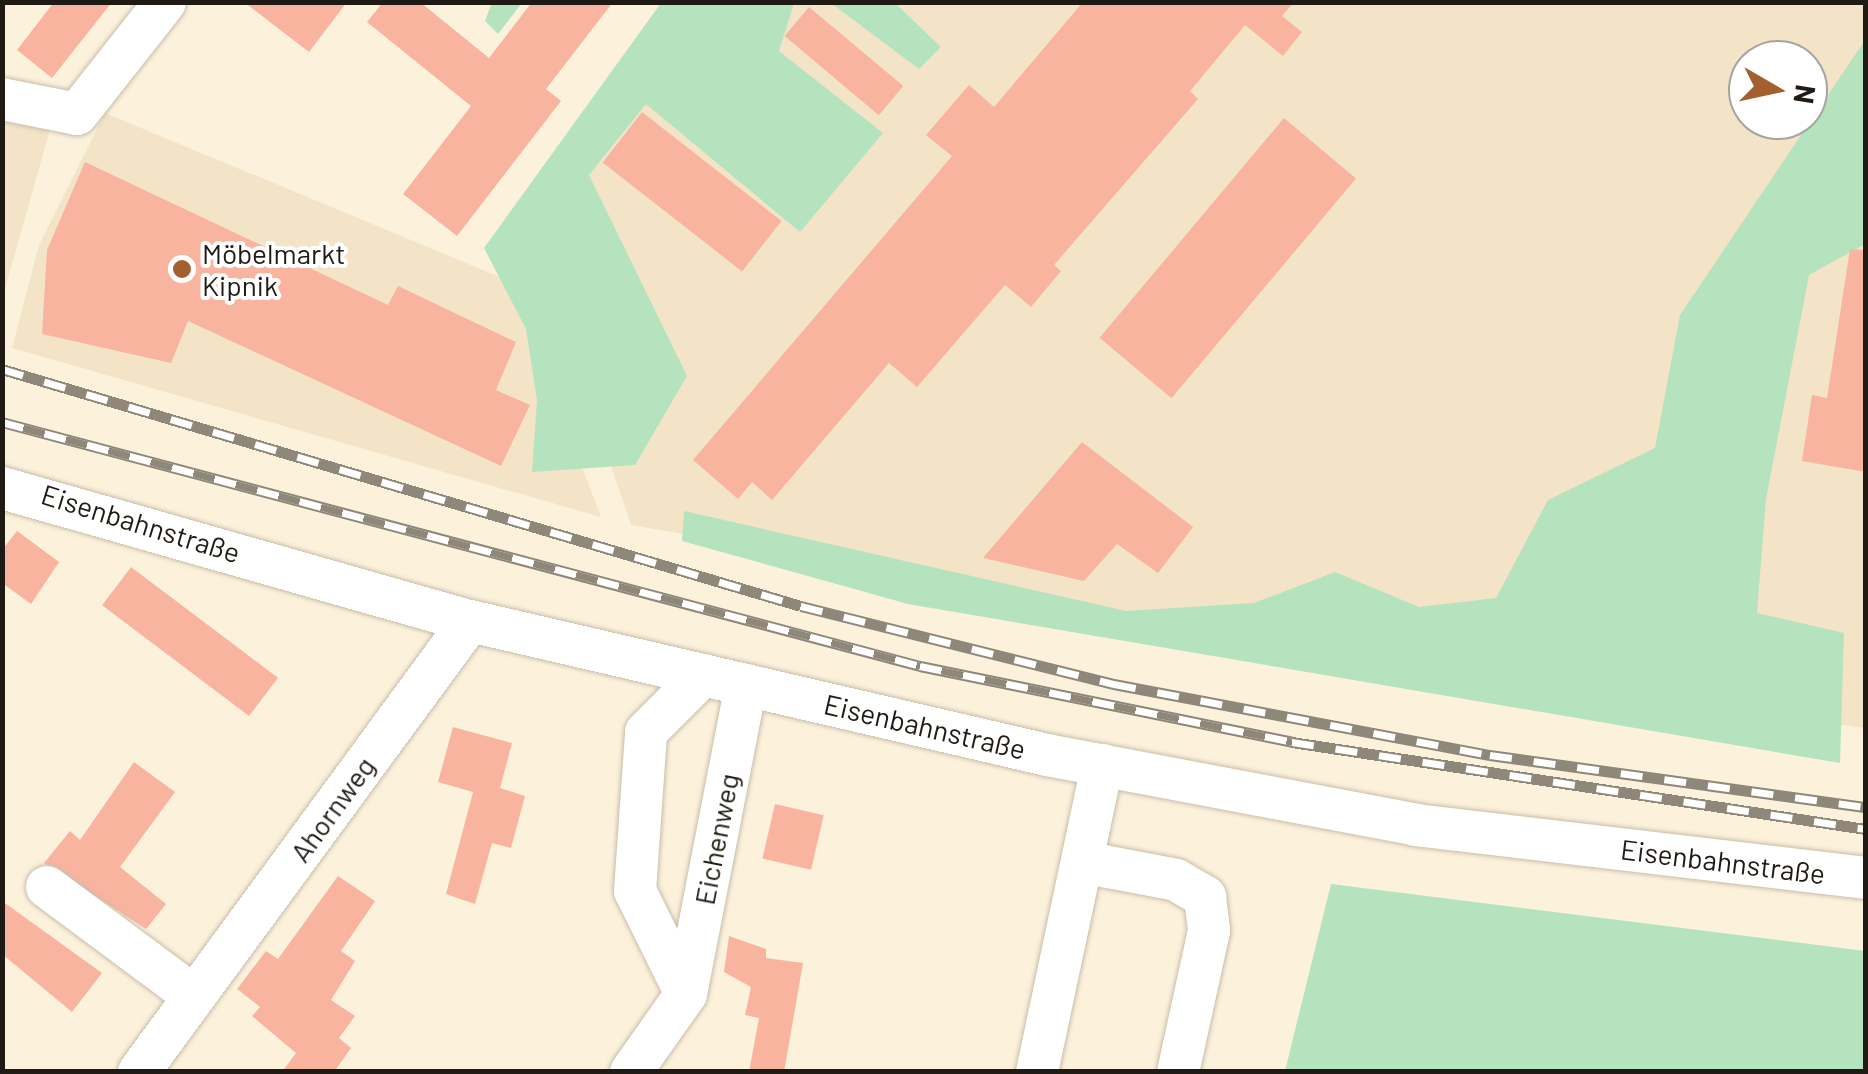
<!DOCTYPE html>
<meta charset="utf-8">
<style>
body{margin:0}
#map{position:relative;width:1868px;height:1074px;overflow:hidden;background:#fcf2dc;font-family:Barlow,sans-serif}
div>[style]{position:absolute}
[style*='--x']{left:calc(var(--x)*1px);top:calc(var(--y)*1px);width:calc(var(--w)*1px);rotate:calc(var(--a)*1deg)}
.built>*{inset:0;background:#f3e4c8}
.green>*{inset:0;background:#b4e3be}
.building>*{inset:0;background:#f9b4a0;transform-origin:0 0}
.roads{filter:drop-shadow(0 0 2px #c8bda9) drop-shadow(0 0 2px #c8bda9)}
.minor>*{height:42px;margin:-21px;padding:0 21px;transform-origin:21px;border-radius:21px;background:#fff}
.rail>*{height:11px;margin-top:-5.5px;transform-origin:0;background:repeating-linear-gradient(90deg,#fff 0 22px,#8f887a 0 44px);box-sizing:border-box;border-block:2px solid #8f887a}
.dots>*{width:28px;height:28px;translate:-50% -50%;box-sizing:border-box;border:5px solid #fff;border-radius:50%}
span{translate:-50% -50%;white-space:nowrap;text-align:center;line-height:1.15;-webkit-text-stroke:8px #fff;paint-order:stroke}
.poi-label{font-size:28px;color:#1f1b14}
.left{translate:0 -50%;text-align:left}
.street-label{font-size:28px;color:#1f1b14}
.frame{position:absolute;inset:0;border:5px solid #1f1b14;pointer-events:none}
.north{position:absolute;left:1728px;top:40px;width:100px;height:100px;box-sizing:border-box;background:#fff;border:2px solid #a5a4a1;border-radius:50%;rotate:99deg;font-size:28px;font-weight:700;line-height:40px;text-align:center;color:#1f1b14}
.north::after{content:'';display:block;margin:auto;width:35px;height:45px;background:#a3602e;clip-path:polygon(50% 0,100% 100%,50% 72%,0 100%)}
</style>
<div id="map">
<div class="built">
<i style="clip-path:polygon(evenodd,705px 3px,1865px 3px,1865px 728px,1587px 692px,631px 525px,533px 236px,705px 3px,1748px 60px,1808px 60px,1808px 120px,1748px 120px,1748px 60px)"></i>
<i style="clip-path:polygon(105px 113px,512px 282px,601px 517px,12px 348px,39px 245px)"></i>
<i style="clip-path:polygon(3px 114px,51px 126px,3px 296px)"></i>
</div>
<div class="green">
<i style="clip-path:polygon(492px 2px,522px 3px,498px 34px,485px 21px)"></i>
<i style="clip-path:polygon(661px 3px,794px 3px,779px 51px,883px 133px,800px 232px,646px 104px,589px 175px,687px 376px,635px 465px,532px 472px,537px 400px,526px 329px,484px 248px)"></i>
<i style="clip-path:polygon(831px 3px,895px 3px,941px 47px,919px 69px)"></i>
<i style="clip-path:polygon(1865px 40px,1865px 244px,1809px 275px,1766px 499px,1757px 613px,1844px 633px,1840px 763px,908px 604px,682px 541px,684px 511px,1126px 611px,1254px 603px,1335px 572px,1419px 607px,1496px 598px,1548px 500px,1655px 448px,1680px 315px)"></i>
<i style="clip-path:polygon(1331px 884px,1865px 951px,1865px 1071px,1285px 1071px)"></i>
</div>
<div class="building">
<i style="clip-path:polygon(54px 2px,112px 2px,52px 78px,17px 50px)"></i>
<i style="clip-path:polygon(244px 2px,347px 2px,309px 52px)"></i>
<i style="clip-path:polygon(383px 2px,420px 2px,489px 58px,532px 2px,613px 2px,546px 89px,561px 101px,457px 236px,403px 194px,471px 106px,367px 22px)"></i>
<i style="clip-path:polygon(1083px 2px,1294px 2px,1282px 16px,1302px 32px,1283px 56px,1245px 25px,1190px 91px,1198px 99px,1054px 265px,1061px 271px,1031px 307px,1005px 285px,917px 387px,889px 363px,772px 500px,752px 482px,738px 499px,693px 460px,952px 156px,926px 135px,969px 85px,994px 107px)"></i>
<i style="left:809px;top:7px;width:123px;height:38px;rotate:40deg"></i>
<i style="left:642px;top:112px;width:177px;height:64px;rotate:38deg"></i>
<i style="left:1284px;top:118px;width:94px;height:287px;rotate:40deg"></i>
<i style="clip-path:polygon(85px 162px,388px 305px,398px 286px,516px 342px,496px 390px,530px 405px,501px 466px,188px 321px,171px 363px,42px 334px,47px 250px)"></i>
<i style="clip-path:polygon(1850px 249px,1866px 250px,1866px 472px,1802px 461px,1812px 395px,1827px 398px)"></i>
<i style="clip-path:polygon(1082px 442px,1193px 527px,1158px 573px,1117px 544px,1084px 581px,983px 558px)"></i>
<i style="clip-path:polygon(17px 531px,59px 562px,31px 604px,2px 583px,2px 550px)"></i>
<i style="left:131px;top:567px;width:184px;height:48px;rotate:37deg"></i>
<i style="clip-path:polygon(453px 727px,512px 743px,500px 788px,525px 796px,511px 848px,492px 843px,475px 904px,446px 894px,473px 792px,438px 782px)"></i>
<i style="clip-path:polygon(134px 762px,175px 792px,120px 867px,166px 904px,146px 929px,44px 863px,70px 831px,80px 840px)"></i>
<i style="left:775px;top:804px;width:50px;height:56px;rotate:13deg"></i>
<i style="clip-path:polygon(338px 876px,375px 901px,341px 951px,355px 961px,331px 1000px,355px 1016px,339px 1038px,351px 1048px,334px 1072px,282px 1072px,296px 1053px,252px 1016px,260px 1007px,237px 989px,266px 951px,278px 959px)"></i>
<i style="clip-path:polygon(2px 901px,102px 973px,72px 1012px,2px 954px)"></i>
<i style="clip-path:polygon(729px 936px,766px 949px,766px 958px,803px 963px,784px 1072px,749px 1072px,759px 1018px,745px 1015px,751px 987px,724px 972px)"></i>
</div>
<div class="roads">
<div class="minor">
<i style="--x:2;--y:99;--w:76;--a:11.3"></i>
<i style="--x:77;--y:114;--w:142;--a:-51.8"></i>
<i style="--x:2;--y:488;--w:487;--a:15.9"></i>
<i style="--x:470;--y:621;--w:592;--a:13.07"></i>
<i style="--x:1047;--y:755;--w:376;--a:10.7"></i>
<i style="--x:1416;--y:825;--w:453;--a:6.7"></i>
<i style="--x:1082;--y:862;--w:96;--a:10.8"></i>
<i style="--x:1176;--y:880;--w:34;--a:30"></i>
<i style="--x:1205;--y:897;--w:34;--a:83"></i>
<i style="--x:1209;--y:931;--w:144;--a:102.4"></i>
<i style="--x:47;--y:887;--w:183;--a:36.6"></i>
<i style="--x:686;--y:994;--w:115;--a:-116.3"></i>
<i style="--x:635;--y:891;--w:159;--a:-86"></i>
<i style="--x:646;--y:732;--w:81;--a:-45"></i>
<i style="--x:139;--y:1072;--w:559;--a:-53.72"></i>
<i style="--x:631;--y:1072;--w:95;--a:-54.8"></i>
<i style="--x:686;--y:994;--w:315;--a:-79"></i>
<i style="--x:1037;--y:1072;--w:314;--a:-78"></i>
</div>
</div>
<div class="rail">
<i style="--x:2;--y:369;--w:833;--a:16.52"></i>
<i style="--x:801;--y:606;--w:323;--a:14"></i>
<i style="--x:1114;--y:684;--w:383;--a:10.7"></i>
<i style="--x:1490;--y:755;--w:380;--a:7.9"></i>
<i style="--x:2;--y:422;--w:950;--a:14.88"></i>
<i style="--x:920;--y:666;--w:380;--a:11.5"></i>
<i style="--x:1292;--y:742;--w:581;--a:8.62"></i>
</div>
<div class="dots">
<i style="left:182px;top:269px;background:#a3602e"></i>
</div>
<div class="poi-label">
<span class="left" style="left:202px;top:269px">Möbelmarkt<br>Kipnik</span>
</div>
<div class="street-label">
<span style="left:141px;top:523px;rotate:17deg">Eisenbahnstraße</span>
<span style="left:925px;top:726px;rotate:13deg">Eisenbahnstraße</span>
<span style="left:332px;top:809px;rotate:-54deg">Ahornweg</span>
<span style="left:716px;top:839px;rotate:-79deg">Eichenweg</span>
<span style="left:1723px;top:861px;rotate:7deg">Eisenbahnstraße</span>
</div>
<div class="frame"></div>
<div class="north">N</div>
</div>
